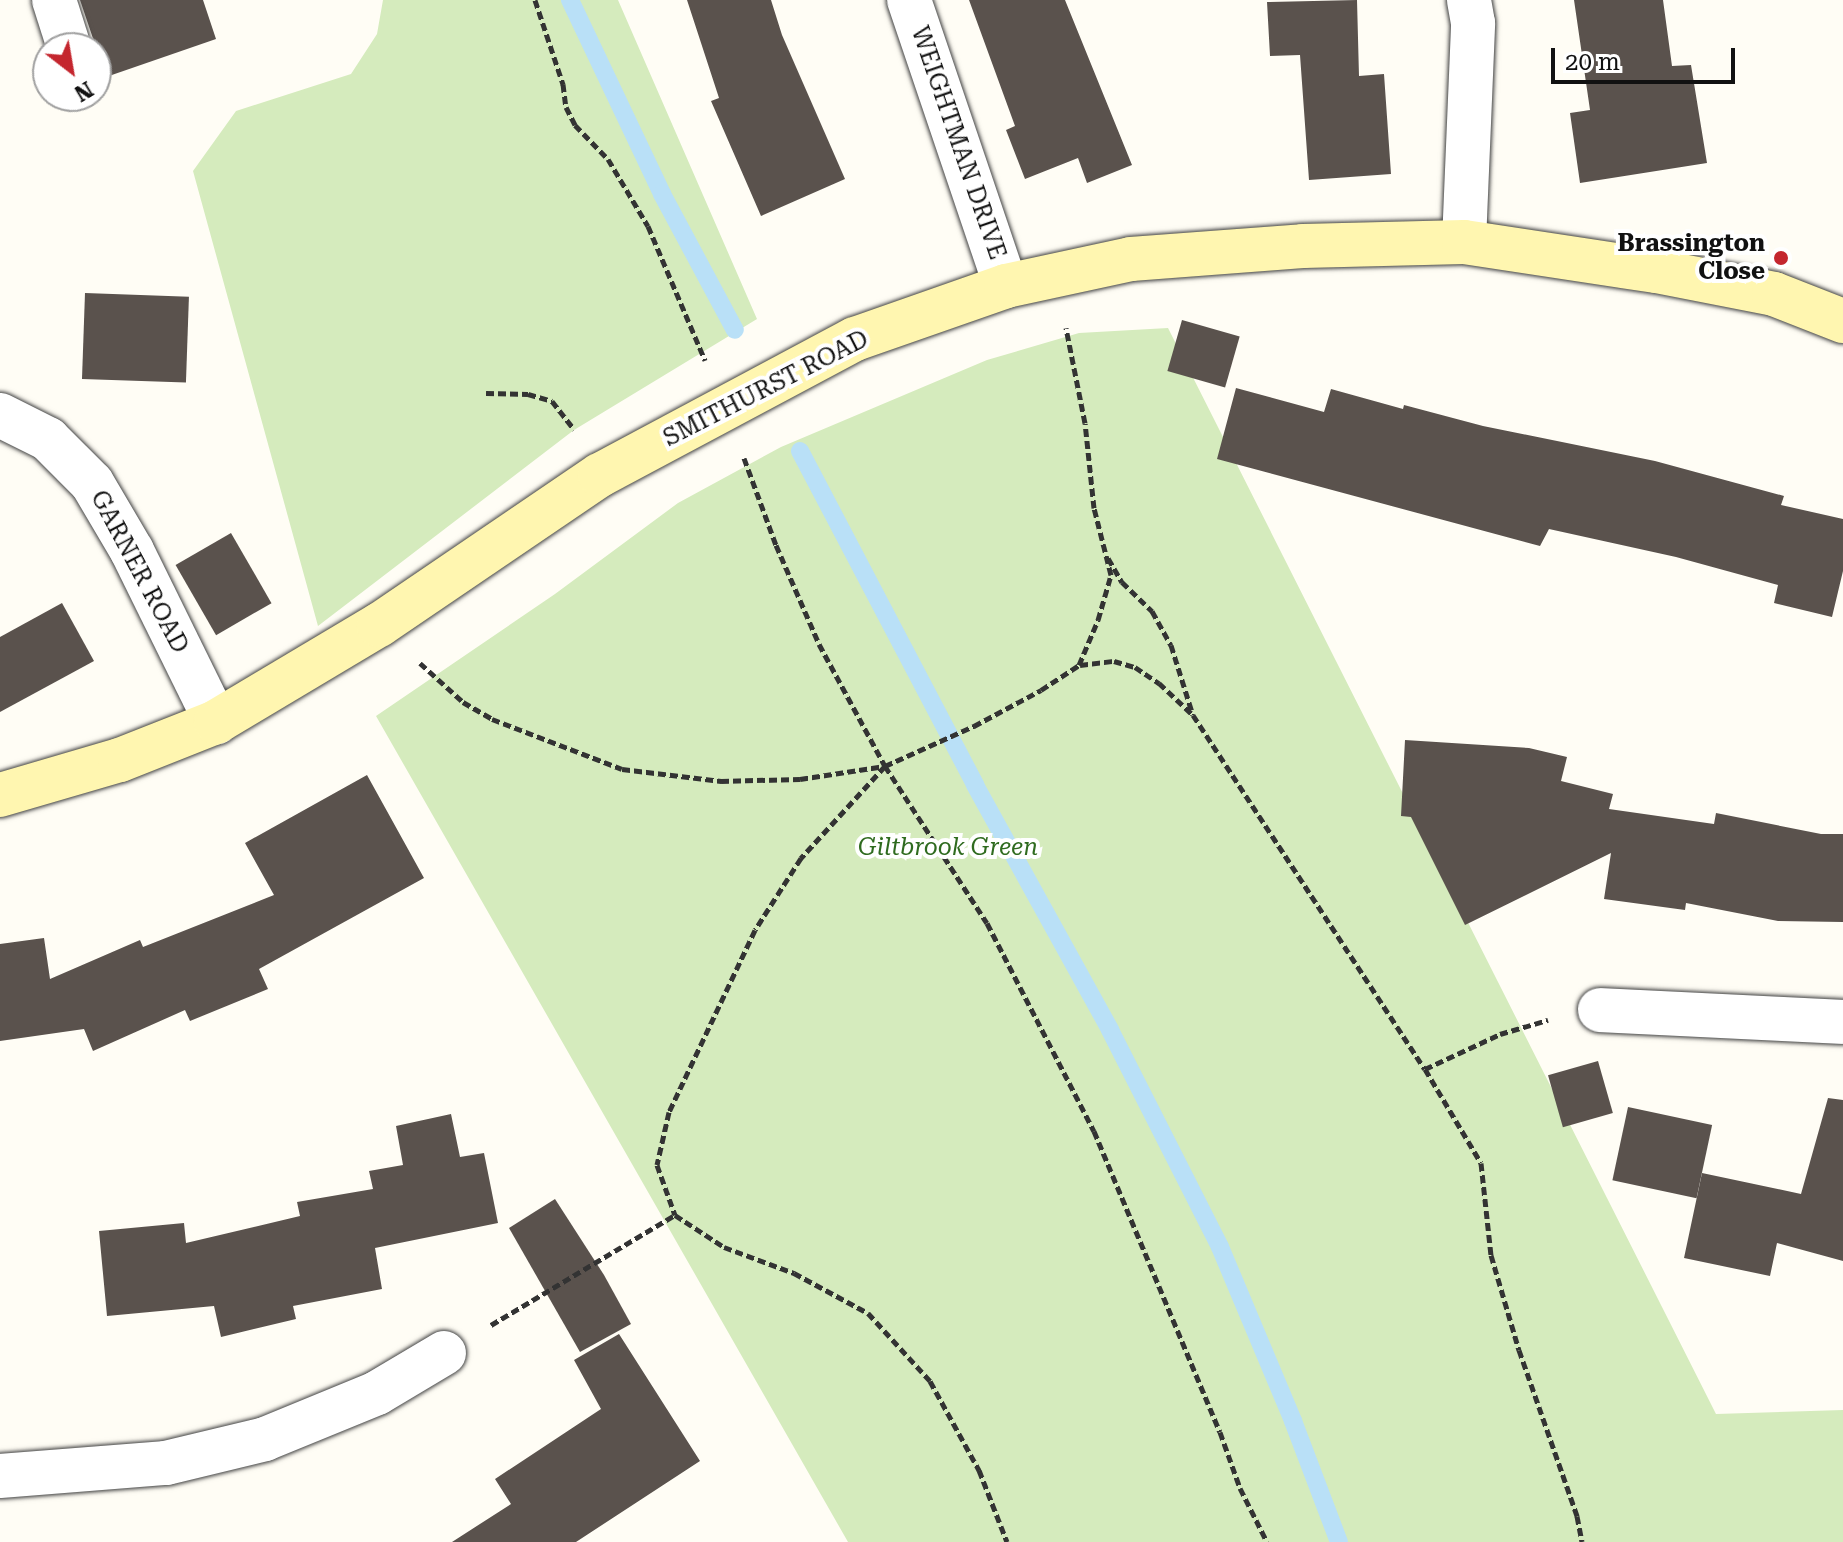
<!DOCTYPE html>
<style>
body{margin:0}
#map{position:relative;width:1843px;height:1542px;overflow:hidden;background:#fffdf5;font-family:"Roboto Serif",serif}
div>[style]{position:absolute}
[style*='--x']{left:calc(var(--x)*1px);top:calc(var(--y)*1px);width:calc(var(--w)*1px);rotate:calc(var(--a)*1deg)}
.green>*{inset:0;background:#d5ebbd}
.stream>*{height:18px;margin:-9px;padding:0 9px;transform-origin:9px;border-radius:9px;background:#b9e0f7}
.building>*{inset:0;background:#5a524d;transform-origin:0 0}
.path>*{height:5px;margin-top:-2.5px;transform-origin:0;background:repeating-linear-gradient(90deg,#333 0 8px,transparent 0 12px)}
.roads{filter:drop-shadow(0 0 2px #444) drop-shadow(0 0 2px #444)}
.street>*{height:44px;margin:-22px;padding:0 22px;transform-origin:22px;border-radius:22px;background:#fff}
.secondary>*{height:44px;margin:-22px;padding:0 22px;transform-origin:22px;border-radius:22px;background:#fff6b0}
.dots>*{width:22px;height:22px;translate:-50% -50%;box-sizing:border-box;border:4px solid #fff;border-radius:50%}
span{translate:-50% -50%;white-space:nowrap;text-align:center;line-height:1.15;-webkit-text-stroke:8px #fff;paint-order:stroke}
.street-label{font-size:24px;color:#111}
.poi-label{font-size:24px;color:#111;font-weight:700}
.right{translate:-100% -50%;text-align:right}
.park-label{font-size:24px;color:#2f6b1f;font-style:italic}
.north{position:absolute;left:32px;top:32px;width:80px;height:80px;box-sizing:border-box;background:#fff;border:2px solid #a0a0a0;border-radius:50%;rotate:149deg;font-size:22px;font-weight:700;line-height:32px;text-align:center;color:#111}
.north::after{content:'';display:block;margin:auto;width:28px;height:36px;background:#c4262e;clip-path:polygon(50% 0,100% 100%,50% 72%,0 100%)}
.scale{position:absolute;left:1551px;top:48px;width:184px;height:36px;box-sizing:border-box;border:4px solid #111;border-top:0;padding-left:10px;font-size:24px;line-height:28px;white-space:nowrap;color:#111;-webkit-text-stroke:6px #fff;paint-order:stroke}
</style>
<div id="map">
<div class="green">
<i style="clip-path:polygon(383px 0,618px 0,757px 319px,574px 430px,318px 626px,193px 171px,236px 111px,351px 74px,377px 34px)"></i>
<i style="clip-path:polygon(1168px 328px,1716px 1414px,1843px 1410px,1843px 1542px,848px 1542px,376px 716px,555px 594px,678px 503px,781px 447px,987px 360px,1079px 333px)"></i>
</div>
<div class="stream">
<i style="--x:570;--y:0;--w:215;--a:64.6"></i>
<i style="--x:662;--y:194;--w:154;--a:61.8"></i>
<i style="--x:800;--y:451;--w:377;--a:62.3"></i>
<i style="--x:975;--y:785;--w:280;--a:61.1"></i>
<i style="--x:1110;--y:1030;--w:243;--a:63.1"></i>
<i style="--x:1220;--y:1247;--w:189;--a:67.2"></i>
<i style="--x:1293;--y:1421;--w:129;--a:69.2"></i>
</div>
<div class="building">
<i style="clip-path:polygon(80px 0,203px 0,216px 39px,106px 77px)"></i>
<i style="clip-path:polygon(687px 0,771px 0,782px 35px,845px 179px,761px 216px,711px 101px,719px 98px)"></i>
<i style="clip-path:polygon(969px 0,1065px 0,1132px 165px,1087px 183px,1078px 158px,1025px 179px,1006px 130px,1015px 126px)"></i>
<i style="clip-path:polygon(1357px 0,1359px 76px,1384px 74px,1391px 174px,1309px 180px,1300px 55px,1270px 56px,1267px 2px)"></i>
<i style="clip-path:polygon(1574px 0,1663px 0,1672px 66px,1691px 65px,1707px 163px,1580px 183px,1570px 113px,1590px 110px)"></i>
<i style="left:85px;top:293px;width:104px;height:86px;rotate:2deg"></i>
<i style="left:1182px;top:320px;width:60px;height:53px;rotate:16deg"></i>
<i style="clip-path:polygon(1236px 388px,1324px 412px,1331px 389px,1403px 409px,1404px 405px,1483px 426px,1655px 461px,1784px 496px,1781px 505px,1843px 519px,1843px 571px,1832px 617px,1774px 603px,1778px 585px,1676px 557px,1549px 529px,1540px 546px,1217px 459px)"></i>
<i style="left:231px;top:533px;width:81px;height:64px;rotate:60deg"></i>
<i style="clip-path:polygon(62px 603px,94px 661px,0 712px,0 637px)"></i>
<i style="clip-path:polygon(1405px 740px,1529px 748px,1567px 757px,1561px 781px,1613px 794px,1609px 809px,1714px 824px,1716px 813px,1821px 834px,1843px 834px,1843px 922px,1778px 921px,1686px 903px,1685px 910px,1604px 899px,1611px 853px,1465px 925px,1411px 817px,1401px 816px)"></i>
<i style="clip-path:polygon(367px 775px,424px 878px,259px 969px,268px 989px,190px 1021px,185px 1010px,93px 1051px,84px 1029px,0 1041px,0 944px,44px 938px,50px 979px,140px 940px,143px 947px,274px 895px,245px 843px)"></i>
<i style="left:1598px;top:1061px;width:54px;height:52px;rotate:74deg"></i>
<i style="clip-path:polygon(1828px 1098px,1843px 1100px,1843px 1261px,1777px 1243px,1770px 1276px,1684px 1258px,1702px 1173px,1801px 1194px)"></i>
<i style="left:1628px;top:1107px;width:86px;height:75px;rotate:12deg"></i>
<i style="clip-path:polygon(451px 1114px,460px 1157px,484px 1153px,498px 1223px,375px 1248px,382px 1289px,293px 1306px,296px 1319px,221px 1337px,214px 1306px,107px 1316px,99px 1231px,184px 1223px,186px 1243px,300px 1216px,297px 1202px,373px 1189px,369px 1171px,403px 1165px,396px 1126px)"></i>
<i style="clip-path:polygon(555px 1199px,604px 1275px,631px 1324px,580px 1352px,509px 1228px)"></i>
<i style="clip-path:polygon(619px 1334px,700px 1461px,576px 1542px,452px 1542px,511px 1504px,495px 1479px,601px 1409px,574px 1360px)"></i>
</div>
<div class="path">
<i style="--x:535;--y:0;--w:89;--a:71.6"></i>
<i style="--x:563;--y:84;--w:23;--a:83"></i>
<i style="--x:566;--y:107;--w:20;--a:63"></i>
<i style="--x:575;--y:125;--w:47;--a:45.9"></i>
<i style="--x:608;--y:159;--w:78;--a:59.2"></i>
<i style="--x:648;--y:226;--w:146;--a:67"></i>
<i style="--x:486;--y:393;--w:42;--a:1.4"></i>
<i style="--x:528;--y:394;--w:25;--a:16"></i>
<i style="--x:552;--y:401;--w:36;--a:52"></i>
<i style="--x:744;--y:458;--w:93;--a:69.8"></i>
<i style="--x:776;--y:545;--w:108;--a:66.5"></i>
<i style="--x:819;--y:644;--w:139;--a:61.6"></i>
<i style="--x:885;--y:766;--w:187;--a:57"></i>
<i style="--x:987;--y:923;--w:234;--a:62.8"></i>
<i style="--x:1094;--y:1131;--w:326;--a:67.3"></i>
<i style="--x:1220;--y:1432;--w:59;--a:70.3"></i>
<i style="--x:1240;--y:1488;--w:60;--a:63.4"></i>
<i style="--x:1108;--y:558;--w:28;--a:60"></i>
<i style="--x:1122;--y:582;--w:42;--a:44"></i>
<i style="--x:1152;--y:611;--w:39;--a:61"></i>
<i style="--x:1171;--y:645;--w:73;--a:72.6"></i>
<i style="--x:1193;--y:715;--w:423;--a:56.8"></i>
<i style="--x:1425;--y:1069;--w:109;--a:59.2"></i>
<i style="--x:1481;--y:1163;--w:93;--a:83.8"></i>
<i style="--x:1491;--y:1255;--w:99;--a:73.6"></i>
<i style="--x:1519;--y:1350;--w:176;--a:70.7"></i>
<i style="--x:1577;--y:1516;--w:26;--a:79"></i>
<i style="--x:420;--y:663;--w:58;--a:42.2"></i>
<i style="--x:463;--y:702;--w:34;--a:30"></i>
<i style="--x:492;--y:719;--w:139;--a:21"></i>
<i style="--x:622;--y:769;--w:100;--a:6.9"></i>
<i style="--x:721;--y:781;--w:79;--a:-1.5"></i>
<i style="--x:800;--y:779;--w:86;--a:-8.7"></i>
<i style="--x:885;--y:766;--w:125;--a:132.4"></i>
<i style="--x:801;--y:858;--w:85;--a:122.6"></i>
<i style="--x:755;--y:930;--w:201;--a:115.3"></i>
<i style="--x:669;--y:1112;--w:54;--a:102.8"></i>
<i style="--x:657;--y:1165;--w:53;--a:70.2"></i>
<i style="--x:675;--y:1215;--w:59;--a:33.1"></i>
<i style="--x:724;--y:1247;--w:75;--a:20.4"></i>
<i style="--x:794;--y:1273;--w:84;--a:28.4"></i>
<i style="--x:868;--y:1313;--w:92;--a:47.6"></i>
<i style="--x:930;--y:1381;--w:102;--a:61.2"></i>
<i style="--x:979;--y:1470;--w:77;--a:68.7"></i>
<i style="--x:1080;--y:665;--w:34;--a:-7"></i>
<i style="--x:1114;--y:661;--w:22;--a:16"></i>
<i style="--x:1135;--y:667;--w:29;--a:34"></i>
<i style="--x:1159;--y:683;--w:45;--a:43.2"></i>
<i style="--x:885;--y:766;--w:98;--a:-24.2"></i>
<i style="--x:974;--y:726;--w:76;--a:-28.2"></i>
<i style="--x:1041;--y:690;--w:45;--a:-33.3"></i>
<i style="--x:1079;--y:665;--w:49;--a:-67.1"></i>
<i style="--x:1098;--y:620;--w:47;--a:-73.9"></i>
<i style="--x:1111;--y:575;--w:69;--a:-104.2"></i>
<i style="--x:1094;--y:508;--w:85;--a:-96"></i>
<i style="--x:1085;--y:423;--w:97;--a:-101.3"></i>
<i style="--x:1425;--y:1069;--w:83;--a:-25"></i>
<i style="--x:1500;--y:1034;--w:50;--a:-16.3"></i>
<i style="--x:491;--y:1325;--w:214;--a:-30.9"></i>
</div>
<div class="roads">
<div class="street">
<i style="--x:54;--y:0;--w:43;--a:72.4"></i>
<i style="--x:909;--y:0;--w:302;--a:71.3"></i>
<i style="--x:1464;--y:242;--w:219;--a:-87.6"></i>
<i style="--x:1473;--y:23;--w:23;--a:-100"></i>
<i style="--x:0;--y:415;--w:54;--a:26.6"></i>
<i style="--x:48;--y:439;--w:62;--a:45"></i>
<i style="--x:92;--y:483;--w:79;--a:59.5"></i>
<i style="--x:132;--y:551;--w:191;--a:63.8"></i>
<i style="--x:1600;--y:1010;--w:243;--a:2.8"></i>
<i style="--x:0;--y:1476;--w:167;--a:-4.5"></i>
<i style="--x:166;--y:1463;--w:102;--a:-13.6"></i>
<i style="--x:265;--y:1439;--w:121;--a:-22.3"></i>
<i style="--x:377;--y:1393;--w:78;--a:-30.8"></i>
</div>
<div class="secondary">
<i style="--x:0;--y:795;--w:125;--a:-16.3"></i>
<i style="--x:120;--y:760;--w:103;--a:-21.6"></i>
<i style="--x:216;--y:722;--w:190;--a:-30.8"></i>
<i style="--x:379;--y:625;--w:267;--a:-34.2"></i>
<i style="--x:600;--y:475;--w:289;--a:-28.1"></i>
<i style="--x:855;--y:339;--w:160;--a:-19.3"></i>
<i style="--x:1006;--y:286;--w:128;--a:-12.2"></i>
<i style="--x:1131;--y:259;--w:172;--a:-4.3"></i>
<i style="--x:1303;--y:246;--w:161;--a:-1.4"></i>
<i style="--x:1464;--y:242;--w:194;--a:8.6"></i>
<i style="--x:1656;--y:271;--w:120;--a:11"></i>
<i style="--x:1774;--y:294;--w:74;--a:21.4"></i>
</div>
</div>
<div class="dots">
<i style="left:1781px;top:258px;background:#c4262e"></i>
</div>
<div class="street-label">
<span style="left:958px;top:143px;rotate:71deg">WEIGHTMAN DRIVE</span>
<span style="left:766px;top:389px;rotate:-27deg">SMITHURST ROAD</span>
<span style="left:139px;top:572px;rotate:62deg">GARNER ROAD</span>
</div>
<div class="poi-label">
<span class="right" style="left:1765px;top:258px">Brassington<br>Close</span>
</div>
<div class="park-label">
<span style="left:948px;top:848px">Giltbrook Green</span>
</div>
<div class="north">N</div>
<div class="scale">20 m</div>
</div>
